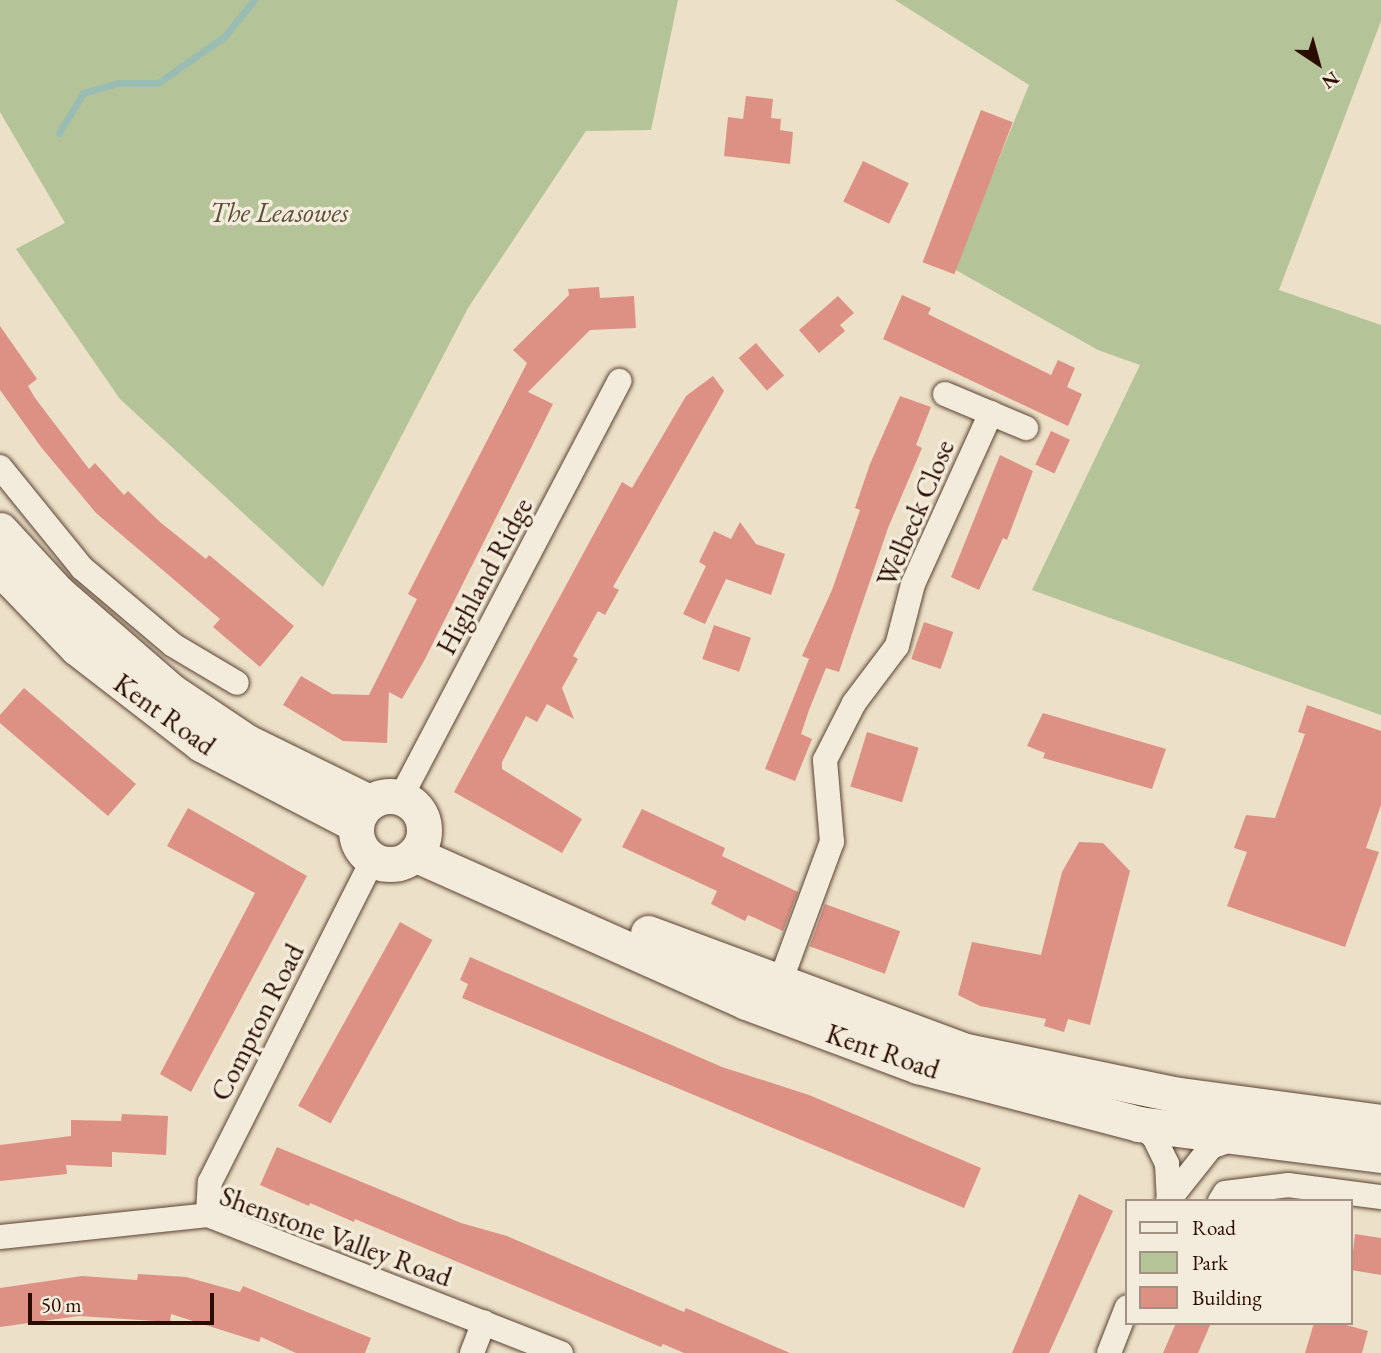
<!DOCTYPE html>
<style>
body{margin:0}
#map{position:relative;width:1381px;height:1353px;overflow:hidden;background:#ece0c8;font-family:"EB Garamond",serif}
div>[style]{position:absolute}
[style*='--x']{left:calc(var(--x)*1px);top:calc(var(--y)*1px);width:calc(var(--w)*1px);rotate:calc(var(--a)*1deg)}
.green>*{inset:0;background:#b4c398}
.stream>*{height:7px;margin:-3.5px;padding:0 3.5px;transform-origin:3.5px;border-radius:3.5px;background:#99bdb2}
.building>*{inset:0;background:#dd9185;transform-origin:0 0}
.roads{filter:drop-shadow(0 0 2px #5b4232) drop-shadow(0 0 2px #5b4232)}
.street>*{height:24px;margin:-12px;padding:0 12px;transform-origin:12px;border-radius:12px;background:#f3ebdb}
.secondary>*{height:35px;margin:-17.5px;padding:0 17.5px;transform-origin:17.5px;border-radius:17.5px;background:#f3ebdb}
.secondary>.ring{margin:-17.5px;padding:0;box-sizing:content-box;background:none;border:35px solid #f3ebdb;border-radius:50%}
span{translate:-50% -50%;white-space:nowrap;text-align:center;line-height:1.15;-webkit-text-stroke:7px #f3ebdb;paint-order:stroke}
.park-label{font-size:28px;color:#5b4d35;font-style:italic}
.street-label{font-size:28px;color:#2b0d00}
.legend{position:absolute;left:1125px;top:1199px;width:228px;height:126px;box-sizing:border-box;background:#f3ebdb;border:2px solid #a39283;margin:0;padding:9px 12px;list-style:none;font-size:21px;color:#2b0d00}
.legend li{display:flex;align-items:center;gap:14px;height:35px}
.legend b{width:35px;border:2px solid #a39283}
.north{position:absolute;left:1283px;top:28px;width:70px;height:70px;-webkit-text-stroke:5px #f3ebdb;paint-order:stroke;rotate:144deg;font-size:19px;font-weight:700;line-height:28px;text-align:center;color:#2b0d00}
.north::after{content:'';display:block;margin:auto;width:24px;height:32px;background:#2b0d00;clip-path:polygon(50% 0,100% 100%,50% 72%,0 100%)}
.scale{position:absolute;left:28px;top:1293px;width:186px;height:32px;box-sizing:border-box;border:4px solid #2b0d00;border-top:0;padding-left:9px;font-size:21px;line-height:24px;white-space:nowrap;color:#2b0d00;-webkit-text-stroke:5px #f3ebdb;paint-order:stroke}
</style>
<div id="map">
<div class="green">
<i style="clip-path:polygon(0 0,678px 0,651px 130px,586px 131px,468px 308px,323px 587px,120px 399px,16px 249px,65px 223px,0 112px)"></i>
<i style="clip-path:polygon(895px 0,1381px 0,1381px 21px,1279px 290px,1381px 325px,1381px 715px,1032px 590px,1140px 365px,1098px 350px,954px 269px,1029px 85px)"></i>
</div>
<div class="stream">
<i style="--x:59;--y:133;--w:47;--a:-59"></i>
<i style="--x:83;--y:93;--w:37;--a:-16"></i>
<i style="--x:119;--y:83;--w:39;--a:0"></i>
<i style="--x:158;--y:83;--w:80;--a:-34.9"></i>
<i style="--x:224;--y:37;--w:48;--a:-51"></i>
</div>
<div class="building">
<i style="clip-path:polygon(746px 96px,773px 99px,771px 118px,781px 119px,780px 130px,793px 132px,790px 164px,724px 156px,728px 117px,743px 119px)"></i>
<i style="left:981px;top:110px;width:34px;height:163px;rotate:21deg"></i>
<i style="left:863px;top:161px;width:51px;height:45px;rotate:26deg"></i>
<i style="clip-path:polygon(599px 287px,600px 298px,634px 296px,636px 328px,590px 330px,528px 392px,553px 404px,424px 661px,402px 699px,389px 692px,387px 743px,343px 741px,283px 705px,301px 676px,332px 694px,369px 695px,417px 599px,408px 594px,527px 363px,513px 350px,569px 295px,568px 289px)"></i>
<i style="clip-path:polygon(902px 295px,931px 308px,928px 314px,1051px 375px,1058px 360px,1075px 368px,1067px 387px,1082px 394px,1068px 426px,883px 339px)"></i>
<i style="clip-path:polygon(838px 296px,854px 313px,840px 325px,845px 331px,819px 353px,799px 330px)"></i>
<i style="clip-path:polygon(0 326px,37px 379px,28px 386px,35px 398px,89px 469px,95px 463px,124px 495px,128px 491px,160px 522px,206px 559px,209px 555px,294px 626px,260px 667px,213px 627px,220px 619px,96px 513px,41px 447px,0 390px)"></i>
<i style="left:756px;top:343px;width:43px;height:23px;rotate:49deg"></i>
<i style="clip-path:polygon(713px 376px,724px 391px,613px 587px,619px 590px,605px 615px,598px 611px,573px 656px,578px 659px,562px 688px,574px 719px,547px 704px,537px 722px,526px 716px,502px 762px,502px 769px,582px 819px,562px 853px,454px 792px,622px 482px,632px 488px,686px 396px)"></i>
<i style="clip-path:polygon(900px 396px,931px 407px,916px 445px,922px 448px,888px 528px,839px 672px,826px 668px,809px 710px,801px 734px,812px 739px,795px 781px,765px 769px,809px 659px,802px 656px,832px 590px,860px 510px,855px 508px,870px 464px)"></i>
<i style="left:1051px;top:431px;width:21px;height:37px;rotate:25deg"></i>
<i style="clip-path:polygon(1000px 455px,1033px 471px,1007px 540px,1003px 538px,979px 590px,951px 577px)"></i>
<i style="clip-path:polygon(740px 522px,756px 544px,785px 554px,771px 595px,726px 579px,705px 624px,683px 614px,706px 566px,699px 562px,714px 531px,731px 539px)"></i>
<i style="left:924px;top:622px;width:31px;height:39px;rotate:19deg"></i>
<i style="left:714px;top:625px;width:39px;height:36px;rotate:19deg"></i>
<i style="clip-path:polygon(24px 688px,136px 784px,108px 816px,0 723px,0 715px)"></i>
<i style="clip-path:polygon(1307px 705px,1381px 731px,1381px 805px,1366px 848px,1379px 852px,1345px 947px,1227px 906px,1247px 852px,1234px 848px,1246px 815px,1275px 818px,1305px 734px,1298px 732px)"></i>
<i style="clip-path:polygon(1043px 713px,1166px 749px,1152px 789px,1043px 758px,1045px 753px,1027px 746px)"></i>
<i style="left:867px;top:732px;width:54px;height:57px;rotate:17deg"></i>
<i style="clip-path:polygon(188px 808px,307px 876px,191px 1092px,160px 1074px,255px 893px,167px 846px)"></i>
<i style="clip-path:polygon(642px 809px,725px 848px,722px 856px,798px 892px,783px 931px,748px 915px,745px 921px,711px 904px,717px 891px,622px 847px)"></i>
<i style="clip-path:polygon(1079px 842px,1103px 843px,1130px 871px,1090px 1025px,1068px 1019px,1064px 1032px,1044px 1026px,1046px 1019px,980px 1006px,958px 995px,972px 942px,1041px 955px,1062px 872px)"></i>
<i style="left:825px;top:904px;width:80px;height:45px;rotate:20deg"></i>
<i style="left:400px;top:922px;width:37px;height:210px;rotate:29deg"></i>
<i style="clip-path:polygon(470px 957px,722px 1067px,809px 1095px,981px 1168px,964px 1208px,462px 998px,468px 984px,460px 980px)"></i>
<i style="clip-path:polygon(122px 1114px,168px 1116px,166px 1155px,112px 1152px,112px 1167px,66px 1165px,67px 1174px,0 1181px,0 1145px,71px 1136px,71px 1120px,121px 1121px)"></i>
<i style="clip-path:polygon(277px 1147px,461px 1223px,507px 1236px,684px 1312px,686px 1308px,790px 1353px,684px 1353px,663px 1344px,661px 1347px,355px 1219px,354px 1222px,310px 1203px,309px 1206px,260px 1185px)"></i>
<i style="clip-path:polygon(1079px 1194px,1113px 1211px,1049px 1353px,1012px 1353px)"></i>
<i style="clip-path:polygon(1355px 1234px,1381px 1238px,1381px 1275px,1351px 1270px)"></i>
<i style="clip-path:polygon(138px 1274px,186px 1277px,240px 1292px,243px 1286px,371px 1338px,365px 1353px,296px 1353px,261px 1337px,259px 1342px,171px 1314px,170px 1322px,79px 1316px,0 1327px,0 1288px,82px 1276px,137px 1280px)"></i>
<i style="clip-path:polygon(1176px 1323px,1211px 1323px,1198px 1353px,1163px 1353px)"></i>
<i style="clip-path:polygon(1314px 1323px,1339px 1323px,1368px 1331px,1362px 1353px,1305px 1353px)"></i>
</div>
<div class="roads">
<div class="street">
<i style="--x:945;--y:394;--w:88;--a:22.8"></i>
<i style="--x:0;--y:467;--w:130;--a:50.9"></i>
<i style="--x:82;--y:568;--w:119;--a:40.2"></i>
<i style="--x:173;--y:645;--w:74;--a:30.7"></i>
<i style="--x:401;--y:797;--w:470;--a:-62.3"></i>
<i style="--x:779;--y:985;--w:153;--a:-69.7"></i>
<i style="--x:832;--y:842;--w:82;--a:-94.9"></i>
<i style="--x:825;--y:760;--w:64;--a:-63"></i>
<i style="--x:854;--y:703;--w:71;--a:-53"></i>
<i style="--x:897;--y:646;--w:64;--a:-75.5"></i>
<i style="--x:913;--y:584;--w:188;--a:-65.5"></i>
<i style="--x:1139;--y:1124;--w:20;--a:41"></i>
<i style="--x:1154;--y:1137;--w:30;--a:64"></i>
<i style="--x:1167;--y:1164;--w:33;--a:87"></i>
<i style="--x:1168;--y:1201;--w:69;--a:-51.5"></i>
<i style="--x:1211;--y:1147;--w:27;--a:-20"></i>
<i style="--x:1220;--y:1201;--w:9;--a:-58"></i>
<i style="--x:1225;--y:1193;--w:64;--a:-7.2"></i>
<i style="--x:1288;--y:1185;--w:94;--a:7.4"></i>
<i style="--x:208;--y:1215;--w:33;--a:-87"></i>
<i style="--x:210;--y:1182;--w:361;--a:-63.2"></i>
<i style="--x:0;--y:1237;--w:209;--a:-6"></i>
<i style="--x:208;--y:1215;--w:379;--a:21.4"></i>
<i style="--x:472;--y:1353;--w:33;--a:-69"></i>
<i style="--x:1109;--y:1353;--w:49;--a:-68.6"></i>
</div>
<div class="secondary">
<i style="--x:0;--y:530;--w:84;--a:47.4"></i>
<i style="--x:57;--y:592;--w:151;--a:41"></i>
<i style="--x:171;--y:691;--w:92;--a:33.9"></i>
<i style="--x:247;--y:742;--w:136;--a:26.2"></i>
<i style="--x:0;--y:568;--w:111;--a:46.1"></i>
<i style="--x:77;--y:648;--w:157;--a:37.7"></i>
<i style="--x:201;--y:744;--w:174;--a:27.5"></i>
<i class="ring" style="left:356px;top:796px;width:33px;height:33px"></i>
<i style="--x:414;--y:854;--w:363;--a:24"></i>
<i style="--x:746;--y:1002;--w:184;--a:20.4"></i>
<i style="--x:918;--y:1066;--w:228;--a:14.7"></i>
<i style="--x:1139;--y:1124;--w:244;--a:7.3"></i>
<i style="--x:648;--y:933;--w:339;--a:20.4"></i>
<i style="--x:966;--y:1051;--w:217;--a:11.7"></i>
<i style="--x:1179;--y:1095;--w:204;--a:7.6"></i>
</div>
</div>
<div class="park-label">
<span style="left:279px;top:212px">The Leasowes</span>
</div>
<div class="street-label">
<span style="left:915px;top:513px;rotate:-67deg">Welbeck Close</span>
<span style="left:484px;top:576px;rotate:-62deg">Highland Ridge</span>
<span style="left:165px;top:714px;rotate:36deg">Kent Road</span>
<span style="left:257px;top:1022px;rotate:-63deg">Compton Road</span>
<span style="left:883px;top:1051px;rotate:19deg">Kent Road</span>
<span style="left:336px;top:1236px;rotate:20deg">Shenstone Valley Road</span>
</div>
<ul class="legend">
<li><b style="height:9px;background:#f3ebdb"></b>Road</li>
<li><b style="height:19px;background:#b4c398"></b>Park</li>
<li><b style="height:19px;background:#dd9185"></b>Building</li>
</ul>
<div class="north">N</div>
<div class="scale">50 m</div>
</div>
